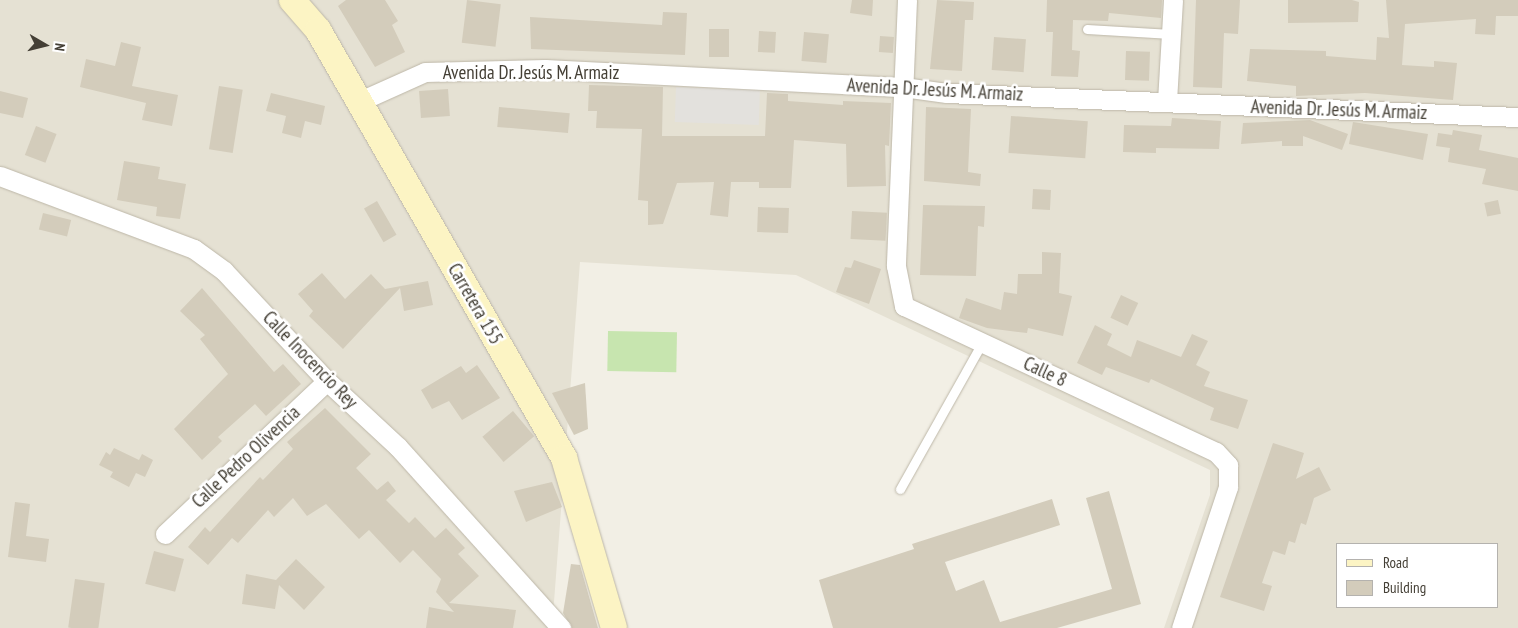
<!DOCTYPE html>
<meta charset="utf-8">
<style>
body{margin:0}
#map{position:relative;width:1518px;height:628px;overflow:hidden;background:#f2efe5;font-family:"PT Sans Narrow",sans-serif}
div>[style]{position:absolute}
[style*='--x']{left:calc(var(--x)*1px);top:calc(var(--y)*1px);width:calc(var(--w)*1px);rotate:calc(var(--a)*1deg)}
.residential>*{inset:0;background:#e5e1d3}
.green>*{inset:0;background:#c7e5af;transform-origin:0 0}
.parking>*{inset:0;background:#e3e1dd;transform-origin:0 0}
.building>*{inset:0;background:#d3ccbb;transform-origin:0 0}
.roads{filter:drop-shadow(0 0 1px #bdb7a8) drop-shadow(0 0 1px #bdb7a8)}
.lane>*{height:9px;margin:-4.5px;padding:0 4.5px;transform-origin:4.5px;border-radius:4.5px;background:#fff}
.street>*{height:19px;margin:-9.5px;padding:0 9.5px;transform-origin:9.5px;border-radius:9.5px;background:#fff}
.secondary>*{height:26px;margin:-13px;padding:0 13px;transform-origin:13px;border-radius:13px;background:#fcf4c4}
span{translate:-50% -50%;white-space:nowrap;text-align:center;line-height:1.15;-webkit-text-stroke:5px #fff;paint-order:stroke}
.street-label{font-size:19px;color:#443f35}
.legend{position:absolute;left:1336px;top:543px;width:162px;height:65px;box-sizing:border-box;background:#fff;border:1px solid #b4b2ae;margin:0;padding:6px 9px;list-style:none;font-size:15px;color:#443f35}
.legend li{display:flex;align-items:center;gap:10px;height:25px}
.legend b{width:25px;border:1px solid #b4b2ae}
.north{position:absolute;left:20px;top:20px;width:50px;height:50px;-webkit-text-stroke:4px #fff;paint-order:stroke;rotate:98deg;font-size:14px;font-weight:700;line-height:20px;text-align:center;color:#443f35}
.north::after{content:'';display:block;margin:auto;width:18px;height:22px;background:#443f35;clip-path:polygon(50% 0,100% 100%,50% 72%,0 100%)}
</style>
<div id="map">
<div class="residential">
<i style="clip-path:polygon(evenodd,0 0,1518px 0,1518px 628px,1164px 628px,1210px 495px,1210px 470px,796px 275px,580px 262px,552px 628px,0 628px,0 0,1337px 544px,1497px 544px,1497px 607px,1337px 607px,1337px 544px)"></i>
</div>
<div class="green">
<i style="left:608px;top:331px;width:69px;height:40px;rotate:1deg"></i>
</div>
<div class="parking">
<i style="left:676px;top:87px;width:84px;height:35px;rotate:2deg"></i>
</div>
<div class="building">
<i style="clip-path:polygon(346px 0,385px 0,398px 21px,392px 25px,405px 52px,375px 67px,338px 6px)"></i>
<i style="left:467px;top:0;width:34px;height:43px;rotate:7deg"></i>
<i style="clip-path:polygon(852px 0,873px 0,872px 16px,850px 13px)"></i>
<i style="clip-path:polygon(937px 0,974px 2px,973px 20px,965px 20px,962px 71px,930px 69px)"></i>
<i style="clip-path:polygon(1047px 0,1162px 0,1161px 18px,1109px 13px,1108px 21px,1073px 20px,1072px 50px,1080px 51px,1078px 77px,1051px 76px,1053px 32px,1046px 32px)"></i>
<i style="clip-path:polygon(1196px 0,1240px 0,1238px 34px,1224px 33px,1222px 88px,1193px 87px)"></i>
<i style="clip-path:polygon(1288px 0,1352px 0,1359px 2px,1358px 22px,1288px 23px)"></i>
<i style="clip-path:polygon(1386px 0,1518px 0,1518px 16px,1496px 16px,1495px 35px,1475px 34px,1476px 19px,1405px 24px,1402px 65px,1434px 67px,1434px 61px,1457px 63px,1453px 100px,1365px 93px,1296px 96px,1296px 86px,1247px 81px,1250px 49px,1326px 51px,1326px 56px,1376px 60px,1377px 37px,1389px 38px)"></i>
<i style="clip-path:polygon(663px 12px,687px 13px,685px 55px,531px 49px,530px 17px,662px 25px)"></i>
<i style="left:729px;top:29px;width:28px;height:20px;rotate:90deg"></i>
<i style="left:759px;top:31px;width:17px;height:21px;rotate:3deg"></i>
<i style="left:804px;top:32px;width:25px;height:29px;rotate:5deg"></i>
<i style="left:880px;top:36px;width:14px;height:16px;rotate:4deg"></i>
<i style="left:994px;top:37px;width:32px;height:33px;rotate:4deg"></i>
<i style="clip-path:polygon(121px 42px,141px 47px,132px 86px,178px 95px,172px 126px,142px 120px,146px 103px,80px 87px,86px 59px,115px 66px)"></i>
<i style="left:1126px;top:51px;width:24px;height:29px;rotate:2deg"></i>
<i style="clip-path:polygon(589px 85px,663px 87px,662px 136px,765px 136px,767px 93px,788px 94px,788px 101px,843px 105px,843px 101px,891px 103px,889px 146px,885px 145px,886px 186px,847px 187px,846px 144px,794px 140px,791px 188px,759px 188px,759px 182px,731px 182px,728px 217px,710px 215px,714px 182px,677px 183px,663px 224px,648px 225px,648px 201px,638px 200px,642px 129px,596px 128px,597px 111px,588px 111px)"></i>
<i style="left:219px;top:86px;width:24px;height:64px;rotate:9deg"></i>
<i style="left:448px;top:89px;width:27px;height:29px;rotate:86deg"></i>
<i style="clip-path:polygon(0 91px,28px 98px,23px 118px,0 113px)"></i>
<i style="clip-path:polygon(271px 93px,325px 106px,321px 125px,305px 121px,301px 138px,282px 133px,286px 116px,266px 111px)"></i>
<i style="left:499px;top:107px;width:71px;height:20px;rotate:5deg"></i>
<i style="clip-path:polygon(926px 107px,971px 109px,968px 172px,981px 174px,980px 186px,924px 181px)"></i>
<i style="left:1011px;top:116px;width:77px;height:37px;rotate:4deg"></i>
<i style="clip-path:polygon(1172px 118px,1221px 121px,1219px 149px,1156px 148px,1156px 153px,1123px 152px,1124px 125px,1171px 126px)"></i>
<i style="clip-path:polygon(1310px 120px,1348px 134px,1342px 150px,1303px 136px,1303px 146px,1282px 146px,1282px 141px,1241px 144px,1243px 123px)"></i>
<i style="clip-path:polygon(1353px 122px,1428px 134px,1423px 160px,1349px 144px)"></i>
<i style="left:36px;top:126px;width:22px;height:31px;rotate:21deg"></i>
<i style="clip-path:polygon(1453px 130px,1482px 135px,1479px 150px,1518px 158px,1518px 191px,1482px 184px,1486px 169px,1448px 162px,1450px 148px,1436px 146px,1438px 133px,1452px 135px)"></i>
<i style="clip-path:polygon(124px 161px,160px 167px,158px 179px,186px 184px,180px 219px,156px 216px,157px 207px,117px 200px)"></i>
<i style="left:1033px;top:189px;width:18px;height:20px;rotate:3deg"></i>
<i style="left:1498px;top:200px;width:14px;height:14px;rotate:78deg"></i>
<i style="left:377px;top:201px;width:39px;height:15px;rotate:60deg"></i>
<i style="clip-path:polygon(923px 205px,985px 206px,984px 227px,978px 226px,976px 276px,920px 275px)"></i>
<i style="left:758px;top:207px;width:31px;height:25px;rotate:2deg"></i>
<i style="left:852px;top:211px;width:35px;height:28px;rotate:3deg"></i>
<i style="left:43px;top:213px;width:29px;height:17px;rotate:14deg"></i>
<i style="clip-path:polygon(1042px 252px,1061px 253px,1059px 293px,1072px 296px,1063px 336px,1028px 328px,1027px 333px,987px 328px,959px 318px,966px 298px,1001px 310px,1004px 292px,1017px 294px,1018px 274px,1042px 274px)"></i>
<i style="clip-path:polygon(854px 260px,881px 269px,869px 304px,836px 292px,845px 267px,851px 268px)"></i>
<i style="clip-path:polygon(322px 273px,345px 299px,371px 274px,385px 289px,428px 281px,433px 305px,404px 311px,400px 288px,343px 349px,309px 316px,313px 311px,298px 294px)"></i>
<i style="clip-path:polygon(202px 288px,274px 372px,283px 364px,301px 384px,266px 416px,255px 404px,218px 437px,222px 441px,202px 460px,174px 429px,228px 374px,200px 339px,205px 335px,180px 311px)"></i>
<i style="left:1121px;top:295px;width:19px;height:25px;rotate:25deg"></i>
<i style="clip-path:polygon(1095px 325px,1112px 334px,1107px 345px,1131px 357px,1137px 340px,1181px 357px,1192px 334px,1208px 341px,1196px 365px,1210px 372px,1204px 386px,1248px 400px,1238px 429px,1210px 420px,1214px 408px,1151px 379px,1149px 383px,1106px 367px,1102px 375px,1077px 363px)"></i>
<i style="clip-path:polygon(477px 365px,500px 398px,462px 420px,449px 401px,432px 409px,421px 390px,461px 366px,466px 373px)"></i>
<i style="clip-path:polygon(585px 383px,588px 429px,574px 435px,552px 393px)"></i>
<i style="clip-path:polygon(325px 408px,371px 454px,356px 468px,377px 490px,388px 481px,396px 491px,386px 500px,409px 523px,415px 517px,435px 538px,446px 528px,465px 548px,458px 554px,479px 576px,449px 603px,516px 610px,513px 628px,426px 628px,429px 607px,454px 612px,436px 592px,441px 579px,413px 550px,400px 563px,369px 530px,359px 539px,326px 504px,307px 516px,293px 498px,274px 517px,268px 510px,238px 543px,232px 538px,208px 565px,188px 547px,205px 527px,210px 532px,260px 477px,263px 480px,293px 449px,287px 442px)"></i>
<i style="left:513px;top:411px;width:33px;height:40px;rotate:50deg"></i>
<i style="clip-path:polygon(1273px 443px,1304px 453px,1296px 479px,1319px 467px,1331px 490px,1314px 498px,1306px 525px,1301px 523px,1295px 543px,1289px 541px,1285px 555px,1273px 551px,1262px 583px,1272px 586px,1264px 611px,1220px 597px)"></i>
<i style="clip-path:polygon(114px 448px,139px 460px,142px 454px,153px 460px,145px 477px,136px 473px,129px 487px,110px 477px,113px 472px,99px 465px,106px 452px,110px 455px)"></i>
<i style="clip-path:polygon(552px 482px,562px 507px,526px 522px,514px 491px)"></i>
<i style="clip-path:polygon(1109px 491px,1141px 604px,1057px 628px,833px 628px,819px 580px,914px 549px,912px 544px,1052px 499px,1060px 525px,945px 562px,956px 591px,984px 580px,1000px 622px,1112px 589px,1086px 498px)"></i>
<i style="clip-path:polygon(15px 502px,30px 504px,26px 536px,49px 539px,46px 562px,8px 557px)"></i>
<i style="left:154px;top:551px;width:31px;height:34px;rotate:15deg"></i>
<i style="clip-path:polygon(296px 559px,325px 587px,304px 610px,279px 585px,275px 609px,242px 604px,246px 574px,276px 580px)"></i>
<i style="clip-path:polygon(571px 564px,580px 565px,598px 628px,572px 628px,563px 613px)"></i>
<i style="left:75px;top:579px;width:30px;height:49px;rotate:8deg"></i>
</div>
<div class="roads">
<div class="lane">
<i style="--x:1087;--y:29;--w:84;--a:3.4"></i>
<i style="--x:900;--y:489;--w:167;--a:-60.7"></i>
</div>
<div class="street">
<i style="--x:907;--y:0;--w:266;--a:92.4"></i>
<i style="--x:896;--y:266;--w:41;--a:78.7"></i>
<i style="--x:904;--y:306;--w:344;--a:25.1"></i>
<i style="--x:1216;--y:452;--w:18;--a:47"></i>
<i style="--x:1228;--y:465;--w:22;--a:90"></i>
<i style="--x:1228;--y:487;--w:149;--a:108.4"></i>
<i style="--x:1167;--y:101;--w:101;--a:-86.6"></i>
<i style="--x:358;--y:102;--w:73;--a:-24.1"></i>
<i style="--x:425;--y:72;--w:120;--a:-1.4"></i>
<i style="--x:545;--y:69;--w:358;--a:2.9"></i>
<i style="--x:903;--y:87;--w:44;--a:7.8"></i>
<i style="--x:947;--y:93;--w:572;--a:2.41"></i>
<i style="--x:0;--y:176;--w:207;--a:20.6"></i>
<i style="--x:194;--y:249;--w:37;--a:36"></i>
<i style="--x:224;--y:271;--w:151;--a:46.9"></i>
<i style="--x:327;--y:381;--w:97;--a:42.9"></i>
<i style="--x:398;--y:447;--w:244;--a:48"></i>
<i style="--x:165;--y:534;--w:223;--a:-43.4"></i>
</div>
<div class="secondary">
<i style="--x:292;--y:0;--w:40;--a:49"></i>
<i style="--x:318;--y:30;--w:494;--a:60.1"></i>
<i style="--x:564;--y:458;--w:177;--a:73.6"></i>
</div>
</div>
<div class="street-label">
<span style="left:531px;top:73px">Avenida Dr. Jesús M. Armaiz</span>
<span style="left:935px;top:90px;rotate:3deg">Avenida Dr. Jesús M. Armaiz</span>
<span style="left:1339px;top:110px;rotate:2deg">Avenida Dr. Jesús M. Armaiz</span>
<span style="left:475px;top:304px;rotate:60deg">Carretera 155</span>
<span style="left:310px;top:360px;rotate:46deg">Calle Inocencio Rey</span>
<span style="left:1045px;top:372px;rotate:25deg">Calle 8</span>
<span style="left:246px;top:457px;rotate:-43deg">Calle Pedro Olivencia</span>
</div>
<ul class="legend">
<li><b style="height:6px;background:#fcf4c4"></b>Road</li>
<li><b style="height:14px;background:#d3ccbb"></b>Building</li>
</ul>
<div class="north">N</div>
</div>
